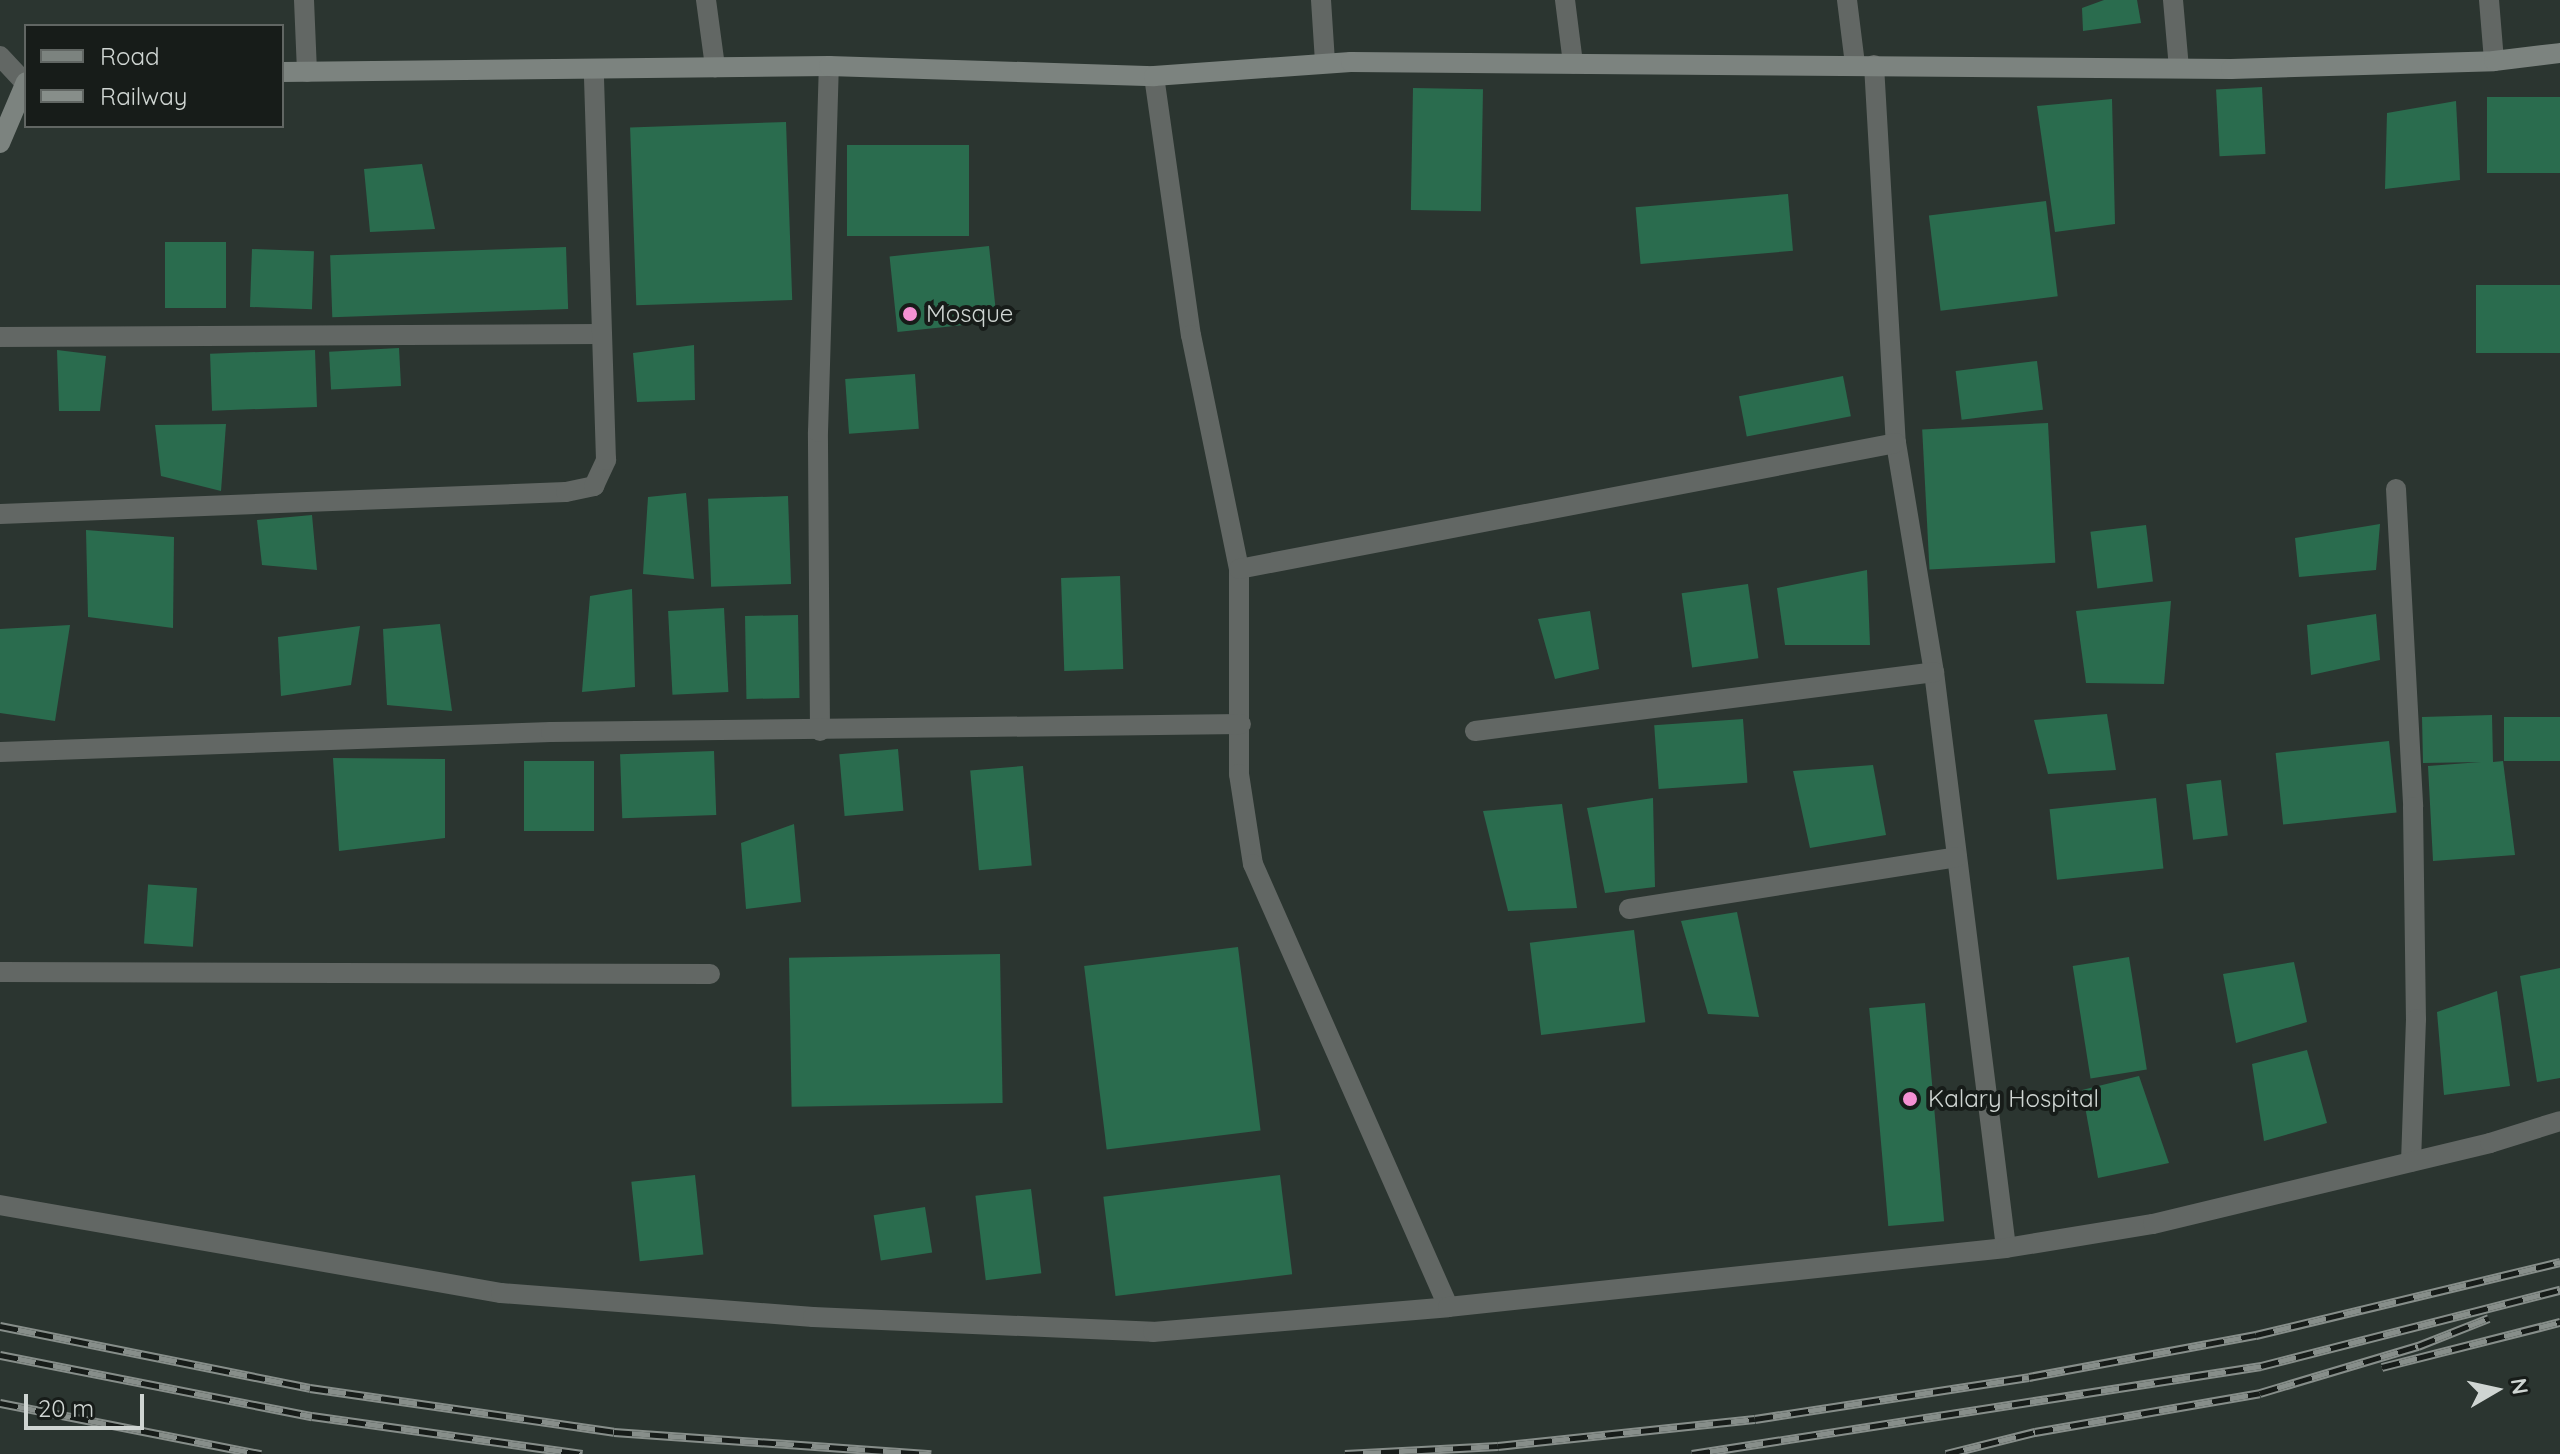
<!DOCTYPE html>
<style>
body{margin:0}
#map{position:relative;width:2560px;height:1454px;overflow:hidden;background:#2b3530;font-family:Quicksand,sans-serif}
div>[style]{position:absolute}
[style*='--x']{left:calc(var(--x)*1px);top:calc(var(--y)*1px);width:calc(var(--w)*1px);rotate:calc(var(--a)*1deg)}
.building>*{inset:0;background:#2a6c4e;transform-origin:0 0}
.street>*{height:20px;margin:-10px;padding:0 10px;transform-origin:10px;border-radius:10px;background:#626764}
.secondary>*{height:20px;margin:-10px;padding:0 10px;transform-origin:10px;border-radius:10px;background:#7c837f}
.rail>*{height:9px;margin-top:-4.5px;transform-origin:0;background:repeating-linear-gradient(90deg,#171c19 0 18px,#878e8a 0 36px);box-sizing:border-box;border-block:2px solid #878e8a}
.dots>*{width:22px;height:22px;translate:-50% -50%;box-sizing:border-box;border:4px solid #171c19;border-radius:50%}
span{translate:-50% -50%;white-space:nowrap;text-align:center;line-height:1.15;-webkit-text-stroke:8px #171c19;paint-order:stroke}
.poi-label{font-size:24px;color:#cfd5d2}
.left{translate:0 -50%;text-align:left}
.legend{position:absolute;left:24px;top:24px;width:260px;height:104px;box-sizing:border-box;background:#171c19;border:2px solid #616663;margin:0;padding:10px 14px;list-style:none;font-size:24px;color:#cfd5d2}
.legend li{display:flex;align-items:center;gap:16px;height:40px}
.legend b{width:40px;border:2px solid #616663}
.north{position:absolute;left:2456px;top:1350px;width:80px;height:80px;-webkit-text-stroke:6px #171c19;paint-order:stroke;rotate:81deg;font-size:22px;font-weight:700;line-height:32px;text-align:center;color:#cfd5d2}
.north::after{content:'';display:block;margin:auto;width:28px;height:36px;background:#cfd5d2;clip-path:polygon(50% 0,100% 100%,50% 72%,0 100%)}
.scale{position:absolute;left:24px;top:1394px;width:120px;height:36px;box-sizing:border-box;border:4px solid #cfd5d2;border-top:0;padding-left:10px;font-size:24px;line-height:28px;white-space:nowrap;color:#cfd5d2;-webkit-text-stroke:6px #171c19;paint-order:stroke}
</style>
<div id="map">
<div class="building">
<i style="clip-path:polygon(2104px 0,2137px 0,2141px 23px,2083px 31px,2082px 8px)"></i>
<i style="left:2262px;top:87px;width:67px;height:46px;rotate:87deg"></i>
<i style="left:1413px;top:88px;width:70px;height:122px;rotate:1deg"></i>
<i style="left:2560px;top:97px;width:76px;height:73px;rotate:90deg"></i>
<i style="clip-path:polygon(2112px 99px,2115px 224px,2055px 232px,2037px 106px)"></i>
<i style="clip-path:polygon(2456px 101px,2460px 180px,2385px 189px,2387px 113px)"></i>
<i style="left:786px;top:122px;width:178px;height:156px;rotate:88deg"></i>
<i style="left:847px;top:145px;width:122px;height:91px"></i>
<i style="clip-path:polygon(422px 164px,435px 229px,370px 232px,364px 169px)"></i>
<i style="left:1788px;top:194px;width:57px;height:153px;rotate:85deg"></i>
<i style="left:2046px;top:201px;width:96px;height:118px;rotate:83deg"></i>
<i style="left:165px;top:242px;width:61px;height:66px"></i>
<i style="left:989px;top:246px;width:76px;height:100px;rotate:84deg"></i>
<i style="left:566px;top:247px;width:62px;height:236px;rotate:88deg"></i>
<i style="left:252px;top:249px;width:62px;height:58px;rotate:2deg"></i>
<i style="left:2560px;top:285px;width:68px;height:84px;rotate:90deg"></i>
<i style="clip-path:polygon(694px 345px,695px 400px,637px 402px,633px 353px)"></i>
<i style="left:399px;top:348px;width:38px;height:70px;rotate:87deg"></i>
<i style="clip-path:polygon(57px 350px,106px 356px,100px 411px,59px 411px)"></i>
<i style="left:315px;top:350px;width:57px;height:105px;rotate:88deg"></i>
<i style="left:2037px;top:361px;width:49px;height:82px;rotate:83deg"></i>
<i style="left:915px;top:374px;width:55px;height:70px;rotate:86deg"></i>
<i style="left:1843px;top:376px;width:41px;height:106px;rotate:79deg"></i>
<i style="left:2048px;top:423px;width:140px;height:126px;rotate:87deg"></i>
<i style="clip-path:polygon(226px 424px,221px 491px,161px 476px,155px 425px)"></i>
<i style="clip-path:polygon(686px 493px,694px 579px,643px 574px,648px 497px)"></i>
<i style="left:788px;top:496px;width:88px;height:80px;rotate:88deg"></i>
<i style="clip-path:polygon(312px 515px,317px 570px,262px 565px,257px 520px)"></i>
<i style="clip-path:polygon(2380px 524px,2376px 570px,2299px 577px,2295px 538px)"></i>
<i style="left:2146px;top:525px;width:57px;height:56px;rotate:83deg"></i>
<i style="clip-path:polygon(86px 530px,174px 537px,173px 628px,88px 617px)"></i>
<i style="clip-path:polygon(1867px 570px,1870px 645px,1785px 645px,1777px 588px)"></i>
<i style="left:1120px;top:576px;width:93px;height:59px;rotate:88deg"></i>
<i style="left:1748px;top:584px;width:75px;height:67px;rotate:82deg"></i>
<i style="clip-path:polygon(632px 589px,635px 687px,582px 692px,590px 596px)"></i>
<i style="clip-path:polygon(2171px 601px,2164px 684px,2086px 683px,2076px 611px)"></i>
<i style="left:724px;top:608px;width:84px;height:56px;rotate:87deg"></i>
<i style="clip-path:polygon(1590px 611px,1599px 669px,1555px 679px,1538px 619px)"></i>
<i style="clip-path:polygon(2376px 614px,2380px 660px,2311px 675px,2307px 625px)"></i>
<i style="left:798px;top:615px;width:83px;height:53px;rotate:89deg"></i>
<i style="clip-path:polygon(440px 624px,452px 711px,387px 705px,383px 629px)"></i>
<i style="clip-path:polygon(70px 625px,55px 721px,0 713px,0 629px)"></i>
<i style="clip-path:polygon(360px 626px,351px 685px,281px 696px,278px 637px)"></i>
<i style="clip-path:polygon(2107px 714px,2116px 770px,2048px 774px,2034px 720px)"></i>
<i style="clip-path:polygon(2492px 715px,2493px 762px,2503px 761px,2515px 855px,2433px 861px,2428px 766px,2481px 762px,2423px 763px,2422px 717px)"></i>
<i style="left:2560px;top:717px;width:44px;height:56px;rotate:90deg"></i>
<i style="left:1743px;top:719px;width:64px;height:89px;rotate:86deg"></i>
<i style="left:2389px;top:741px;width:72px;height:114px;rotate:84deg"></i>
<i style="left:898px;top:749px;width:62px;height:59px;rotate:85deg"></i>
<i style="left:714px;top:751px;width:64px;height:94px;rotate:88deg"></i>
<i style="clip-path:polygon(333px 758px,445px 759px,445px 838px,339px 851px)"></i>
<i style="left:594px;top:761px;width:70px;height:70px;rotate:90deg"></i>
<i style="clip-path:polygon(1873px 765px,1886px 835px,1810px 848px,1793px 771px)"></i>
<i style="left:1023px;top:766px;width:100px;height:53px;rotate:85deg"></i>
<i style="left:2221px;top:780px;width:56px;height:35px;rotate:83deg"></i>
<i style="clip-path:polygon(1653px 798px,1655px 887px,1605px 893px,1587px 808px)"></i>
<i style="left:2156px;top:798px;width:71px;height:107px;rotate:84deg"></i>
<i style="clip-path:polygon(1562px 804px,1577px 908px,1508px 911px,1483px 811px)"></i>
<i style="clip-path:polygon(794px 824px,801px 902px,746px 909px,741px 843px)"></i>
<i style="left:197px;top:888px;width:59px;height:49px;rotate:94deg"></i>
<i style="clip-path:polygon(1737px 912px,1759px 1017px,1708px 1014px,1681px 921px)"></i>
<i style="left:1634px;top:930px;width:93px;height:105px;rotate:83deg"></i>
<i style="left:1238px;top:947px;width:185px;height:155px;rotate:83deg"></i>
<i style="left:1000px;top:954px;width:149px;height:211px;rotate:89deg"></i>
<i style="left:2129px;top:957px;width:114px;height:57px;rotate:81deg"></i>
<i style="clip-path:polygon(2294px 962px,2307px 1022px,2236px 1043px,2223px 974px)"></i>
<i style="clip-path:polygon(2560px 968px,2560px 1078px,2537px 1082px,2520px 976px)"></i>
<i style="clip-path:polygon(2497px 991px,2510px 1086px,2444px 1095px,2437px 1012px)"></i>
<i style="left:1925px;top:1003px;width:219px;height:56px;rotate:85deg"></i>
<i style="clip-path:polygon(2307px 1050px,2327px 1123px,2264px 1141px,2252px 1064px)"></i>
<i style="clip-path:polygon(2139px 1076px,2169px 1163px,2098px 1178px,2082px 1090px)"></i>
<i style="left:695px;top:1175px;width:80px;height:64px;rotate:84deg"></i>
<i style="left:1280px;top:1175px;width:100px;height:178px;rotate:83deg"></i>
<i style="left:1031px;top:1189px;width:85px;height:56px;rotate:83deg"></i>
<i style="left:925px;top:1207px;width:46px;height:52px;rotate:81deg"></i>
</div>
<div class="street">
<i style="--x:304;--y:0;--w:72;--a:87.6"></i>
<i style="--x:706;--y:0;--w:68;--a:82.3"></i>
<i style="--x:1321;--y:0;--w:62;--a:86.3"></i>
<i style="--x:1565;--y:0;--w:64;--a:82.8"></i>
<i style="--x:1847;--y:0;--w:64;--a:82.9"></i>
<i style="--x:2173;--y:0;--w:68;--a:85"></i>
<i style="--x:2489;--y:0;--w:61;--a:85.3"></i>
<i style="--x:0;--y:56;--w:35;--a:47"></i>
<i style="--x:1874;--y:65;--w:379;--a:86.7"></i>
<i style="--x:1896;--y:443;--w:232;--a:80.6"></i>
<i style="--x:1934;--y:672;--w:580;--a:82.87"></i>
<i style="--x:1154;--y:76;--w:262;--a:81.9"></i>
<i style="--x:1191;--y:335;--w:239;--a:78.4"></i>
<i style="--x:1239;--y:569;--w:205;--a:90"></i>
<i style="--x:1239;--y:774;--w:91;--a:81.2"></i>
<i style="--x:1253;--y:864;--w:484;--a:66.2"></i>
<i style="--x:0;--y:337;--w:599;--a:-0.29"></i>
<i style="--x:2396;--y:489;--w:318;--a:86.9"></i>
<i style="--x:2413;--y:807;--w:212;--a:89.2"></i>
<i style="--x:2416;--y:1019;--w:143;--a:92"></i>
<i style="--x:0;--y:514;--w:566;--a:-2.23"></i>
<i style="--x:566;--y:492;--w:29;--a:-12"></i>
<i style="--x:594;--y:486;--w:29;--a:-65"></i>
<i style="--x:606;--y:460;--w:390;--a:-91.8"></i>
<i style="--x:1239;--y:569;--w:669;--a:-10.86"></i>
<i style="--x:820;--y:731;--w:299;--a:-90.4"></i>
<i style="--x:818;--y:432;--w:366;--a:-88.3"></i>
<i style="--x:1475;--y:731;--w:463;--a:-7.3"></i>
<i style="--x:0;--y:752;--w:551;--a:-2.08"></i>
<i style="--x:551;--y:732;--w:690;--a:-0.66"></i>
<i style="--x:1629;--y:909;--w:332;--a:-9"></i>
<i style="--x:0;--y:972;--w:710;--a:0.16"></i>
<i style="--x:0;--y:1205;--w:509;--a:9.96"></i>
<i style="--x:501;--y:1293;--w:313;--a:4.4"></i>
<i style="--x:813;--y:1317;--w:340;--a:2.5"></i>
<i style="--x:1153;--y:1332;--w:296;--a:-4.8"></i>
<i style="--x:1448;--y:1307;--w:561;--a:-6.04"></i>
<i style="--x:2006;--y:1248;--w:149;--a:-9.3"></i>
<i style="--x:2153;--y:1224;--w:347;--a:-13.5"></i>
<i style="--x:2490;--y:1143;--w:73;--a:-17.4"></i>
</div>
<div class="secondary">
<i style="--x:282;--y:72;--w:547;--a:-0.63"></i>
<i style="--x:829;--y:66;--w:325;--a:1.8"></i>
<i style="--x:1154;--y:76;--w:197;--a:-4.1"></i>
<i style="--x:1351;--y:62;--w:880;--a:0.46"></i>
<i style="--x:2231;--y:69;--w:263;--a:-1.7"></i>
<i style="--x:2494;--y:61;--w:66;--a:-6.9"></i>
<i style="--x:0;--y:143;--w:66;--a:-66.9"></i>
</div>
<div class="rail">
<i style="--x:0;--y:1326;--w:316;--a:11.3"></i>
<i style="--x:310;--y:1388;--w:307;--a:8.2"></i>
<i style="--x:614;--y:1432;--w:318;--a:4"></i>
<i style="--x:0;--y:1355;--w:318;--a:11.1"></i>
<i style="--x:312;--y:1416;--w:273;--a:8"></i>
<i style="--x:2382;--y:1367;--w:184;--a:-14.2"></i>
<i style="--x:0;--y:1403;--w:266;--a:11.1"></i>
<i style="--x:1345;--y:1454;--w:153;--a:-3"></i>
<i style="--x:1498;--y:1446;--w:258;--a:-6"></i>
<i style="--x:1755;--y:1419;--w:277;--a:-8.7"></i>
<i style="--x:2029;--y:1377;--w:231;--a:-10.5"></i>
<i style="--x:2256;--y:1335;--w:313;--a:-13.5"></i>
<i style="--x:1692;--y:1454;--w:576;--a:-8.79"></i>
<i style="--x:2261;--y:1366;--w:309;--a:-14.3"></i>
<i style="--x:1946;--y:1454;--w:92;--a:-13.9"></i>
<i style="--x:2035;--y:1432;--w:228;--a:-9.8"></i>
<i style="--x:2260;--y:1393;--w:165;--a:-16.6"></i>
<i style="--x:2418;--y:1346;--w:76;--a:-21.5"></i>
</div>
<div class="dots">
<i style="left:910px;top:314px;background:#f591d3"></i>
<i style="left:1910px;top:1099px;background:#f591d3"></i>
</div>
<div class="poi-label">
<span class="left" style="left:926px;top:314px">Mosque</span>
<span class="left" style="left:1928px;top:1099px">Kalary Hospital</span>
</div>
<ul class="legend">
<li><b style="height:10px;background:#7c837f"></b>Road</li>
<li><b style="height:10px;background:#878e8a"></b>Railway</li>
</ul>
<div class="north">N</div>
<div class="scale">20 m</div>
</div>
